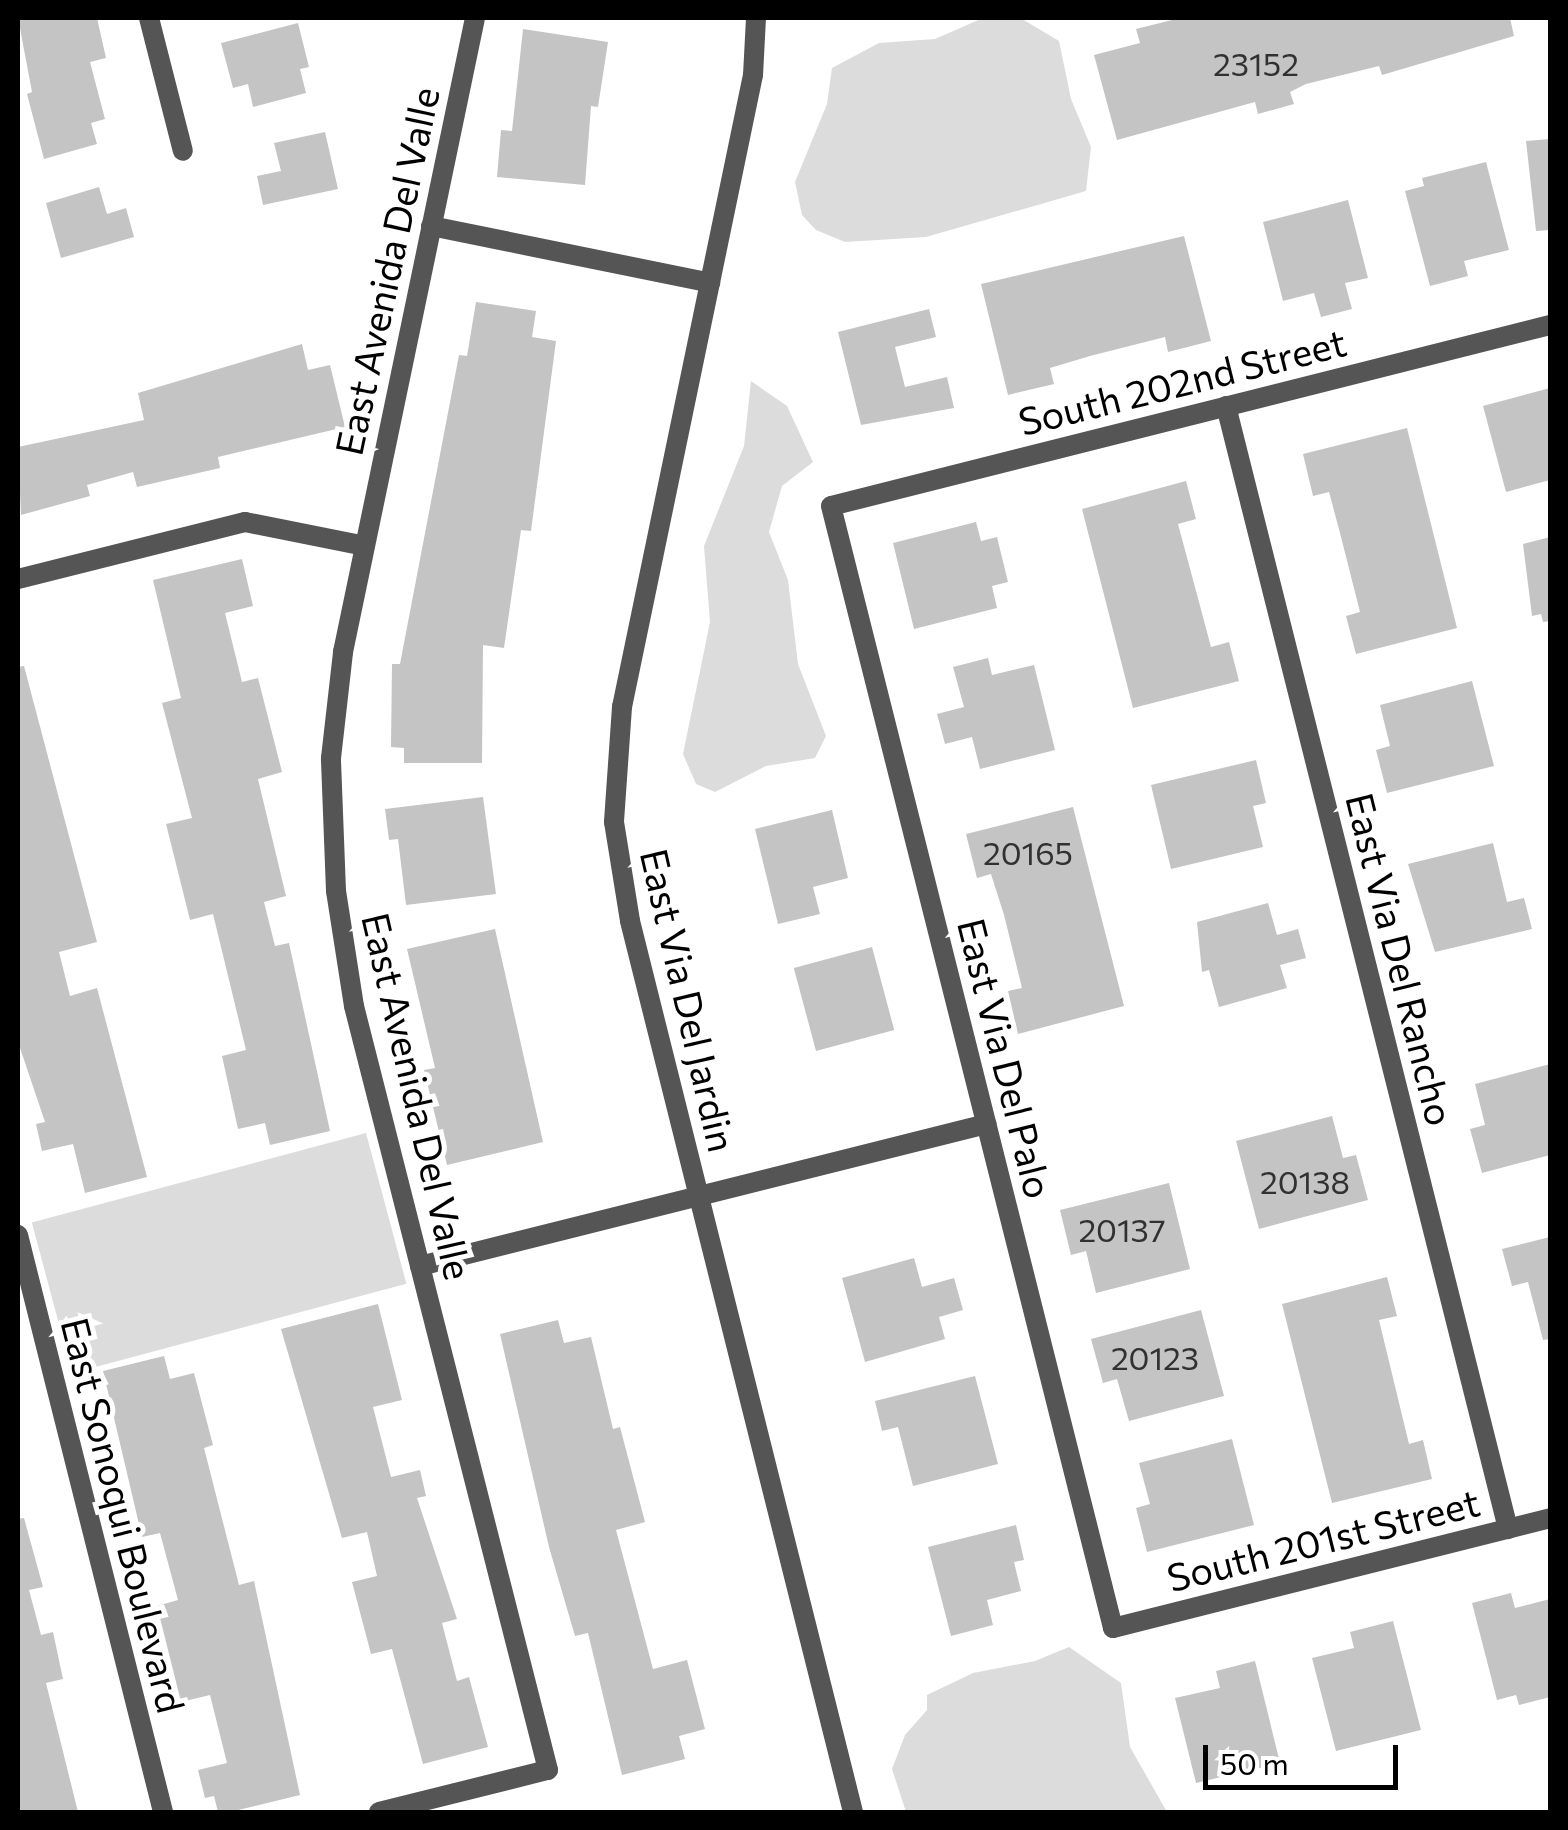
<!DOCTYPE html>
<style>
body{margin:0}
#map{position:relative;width:1568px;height:1830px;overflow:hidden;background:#fff;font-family:Commissioner,sans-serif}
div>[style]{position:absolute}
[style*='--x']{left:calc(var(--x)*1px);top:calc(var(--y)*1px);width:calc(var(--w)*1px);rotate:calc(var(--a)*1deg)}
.green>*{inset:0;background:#dcdcdc;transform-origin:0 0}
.building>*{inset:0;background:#c4c4c4;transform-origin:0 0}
.street>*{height:20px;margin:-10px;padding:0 10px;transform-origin:10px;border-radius:10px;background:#555}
span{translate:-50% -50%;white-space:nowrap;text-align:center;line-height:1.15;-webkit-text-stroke:10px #fff;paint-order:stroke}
.number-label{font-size:32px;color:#313131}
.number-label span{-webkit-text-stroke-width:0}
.street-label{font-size:38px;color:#000}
.frame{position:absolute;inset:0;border:20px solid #000;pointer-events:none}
.scale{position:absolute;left:1203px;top:1745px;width:195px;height:45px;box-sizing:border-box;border:5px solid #000;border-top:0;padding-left:12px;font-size:30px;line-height:35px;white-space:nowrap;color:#000;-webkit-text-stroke:8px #fff;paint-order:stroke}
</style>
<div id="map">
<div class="green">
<i style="clip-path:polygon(983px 18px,1022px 19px,1059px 41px,1071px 99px,1091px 147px,1086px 191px,926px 237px,845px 242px,816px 230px,802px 215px,795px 182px,827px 104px,832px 68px,879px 43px,935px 39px)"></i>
<i style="clip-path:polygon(751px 381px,787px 406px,813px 462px,782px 486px,769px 532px,788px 580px,798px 664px,826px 736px,815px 758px,766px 766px,715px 792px,696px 784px,683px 754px,710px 622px,704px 546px,744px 446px)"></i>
<i style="left:366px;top:1133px;width:156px;height:346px;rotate:75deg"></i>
<i style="clip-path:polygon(1069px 1647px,1121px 1683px,1130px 1747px,1167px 1812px,906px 1812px,892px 1769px,905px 1735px,927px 1710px,927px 1695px,973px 1673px,1035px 1661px)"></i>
</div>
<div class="building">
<i style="clip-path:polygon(18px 18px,97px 18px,106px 58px,90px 62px,105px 119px,91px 123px,97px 144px,44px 159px,27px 94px,32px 92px)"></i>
<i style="clip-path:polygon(1180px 18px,1510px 18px,1514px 36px,1382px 75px,1379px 66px,1306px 84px,1290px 92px,1294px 104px,1258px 114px,1255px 102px,1117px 140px,1094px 55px,1140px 43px,1136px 29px)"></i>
<i style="clip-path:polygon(298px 23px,309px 67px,300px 69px,306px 93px,253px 107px,248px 84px,233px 88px,221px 43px)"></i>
<i style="clip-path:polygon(523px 29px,608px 42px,598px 107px,591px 106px,585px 185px,497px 177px,501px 130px,512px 131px)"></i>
<i style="clip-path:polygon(325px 132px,338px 189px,263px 205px,257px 176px,281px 171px,274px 143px)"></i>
<i style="clip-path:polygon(1550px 139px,1550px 230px,1536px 231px,1526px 141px)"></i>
<i style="clip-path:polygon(1486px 162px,1509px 250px,1464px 261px,1468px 276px,1430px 286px,1405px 191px,1424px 186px,1422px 178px)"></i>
<i style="clip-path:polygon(99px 187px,107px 214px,126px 208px,134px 237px,61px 258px,46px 203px)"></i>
<i style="clip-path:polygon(1348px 200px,1368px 278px,1345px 283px,1352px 309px,1321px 317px,1314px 293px,1283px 301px,1263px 222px)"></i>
<i style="clip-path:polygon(1184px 236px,1211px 341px,1168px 352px,1165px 337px,1090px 356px,1050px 368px,1054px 384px,1008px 395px,981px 284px)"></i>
<i style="clip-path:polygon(476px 302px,536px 311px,532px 337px,556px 341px,531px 531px,521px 530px,504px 648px,483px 645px,482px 763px,404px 763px,404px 748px,391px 747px,392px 664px,400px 664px,459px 355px,467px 356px)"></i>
<i style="clip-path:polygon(929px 309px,936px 337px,895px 347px,905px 387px,947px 377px,954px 408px,861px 425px,838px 332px)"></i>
<i style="clip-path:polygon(302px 344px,308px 370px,330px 365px,345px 427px,218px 457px,220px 468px,137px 487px,133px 472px,87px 485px,90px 496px,21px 515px,18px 447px,144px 420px,138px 393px)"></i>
<i style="clip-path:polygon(1550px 388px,1550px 480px,1506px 492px,1483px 406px)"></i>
<i style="clip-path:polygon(1407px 428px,1457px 628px,1356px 654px,1346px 616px,1360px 612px,1340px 533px,1329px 492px,1313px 496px,1303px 454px)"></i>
<i style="clip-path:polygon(1186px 481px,1196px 519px,1178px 524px,1199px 602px,1211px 647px,1229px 642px,1239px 681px,1133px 708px,1082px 509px)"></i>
<i style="clip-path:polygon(976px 522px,981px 541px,997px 537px,1008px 582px,992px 586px,997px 608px,914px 629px,893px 543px)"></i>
<i style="clip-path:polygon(1550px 537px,1550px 621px,1543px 622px,1541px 614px,1532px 616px,1523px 544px)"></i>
<i style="clip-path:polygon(242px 559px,253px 606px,225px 613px,242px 682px,258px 678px,282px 772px,258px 779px,286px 896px,264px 902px,275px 946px,289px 943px,330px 1131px,270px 1145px,265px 1123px,238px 1129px,222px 1056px,246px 1050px,213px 914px,190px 920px,166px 824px,192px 818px,162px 703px,181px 698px,153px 580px)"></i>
<i style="clip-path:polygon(988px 658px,992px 675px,1034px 665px,1055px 750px,980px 769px,972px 737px,945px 744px,937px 714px,964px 707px,953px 667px)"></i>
<i style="clip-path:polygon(24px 666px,97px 942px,59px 952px,70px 996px,97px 988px,147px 1177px,85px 1193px,73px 1144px,42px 1151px,36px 1124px,45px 1122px,18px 1042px,18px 667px)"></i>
<i style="clip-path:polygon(1472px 681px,1494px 766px,1387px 793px,1376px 750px,1390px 746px,1380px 705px)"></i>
<i style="clip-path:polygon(1256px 760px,1266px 803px,1253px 806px,1263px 847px,1171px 869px,1151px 785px)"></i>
<i style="clip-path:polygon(483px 797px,496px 894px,406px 905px,398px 839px,389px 840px,385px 809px)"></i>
<i style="clip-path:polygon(1073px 807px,1124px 1006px,1018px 1034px,1008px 991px,1022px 988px,1004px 915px,991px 874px,977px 878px,966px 834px)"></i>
<i style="clip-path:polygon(832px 810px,848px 878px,813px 887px,820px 914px,778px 924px,755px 829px)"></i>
<i style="clip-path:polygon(1493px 843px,1507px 902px,1524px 898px,1532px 929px,1435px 952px,1408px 864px)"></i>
<i style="clip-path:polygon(1268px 903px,1277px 935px,1298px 929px,1306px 958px,1280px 965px,1287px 988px,1219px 1007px,1209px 970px,1202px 972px,1197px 922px)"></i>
<i style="clip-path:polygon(495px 929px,543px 1142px,447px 1165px,424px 1070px,435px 1068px,407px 949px)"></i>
<i style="left:872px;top:947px;width:86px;height:81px;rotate:75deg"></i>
<i style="clip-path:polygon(1550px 1064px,1550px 1155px,1482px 1173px,1470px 1129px,1485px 1125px,1475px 1084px)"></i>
<i style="clip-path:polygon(1332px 1116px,1343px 1158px,1356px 1155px,1368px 1200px,1259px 1229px,1236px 1141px)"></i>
<i style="clip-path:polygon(1169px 1183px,1190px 1269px,1096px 1293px,1086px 1251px,1071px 1255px,1060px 1210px)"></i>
<i style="clip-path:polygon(1550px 1237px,1550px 1339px,1543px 1340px,1528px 1282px,1512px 1286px,1502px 1249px)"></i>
<i style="clip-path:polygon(914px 1258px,922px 1287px,954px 1278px,963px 1310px,939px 1317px,945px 1339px,865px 1362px,842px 1278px)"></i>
<i style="clip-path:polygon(1387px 1277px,1397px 1316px,1379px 1320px,1409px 1444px,1423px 1440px,1432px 1479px,1332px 1503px,1282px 1304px)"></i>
<i style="clip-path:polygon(378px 1304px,402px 1400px,373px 1407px,391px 1477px,420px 1470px,426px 1496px,417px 1498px,457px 1619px,442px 1623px,457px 1681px,469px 1677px,488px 1747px,423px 1764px,392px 1649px,371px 1654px,352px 1582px,377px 1576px,367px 1532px,342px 1538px,281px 1329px)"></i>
<i style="clip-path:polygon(1201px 1310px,1224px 1396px,1129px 1421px,1117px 1379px,1103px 1383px,1091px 1339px)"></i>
<i style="clip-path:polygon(558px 1320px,564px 1343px,591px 1337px,613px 1429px,620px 1427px,645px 1522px,616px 1530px,653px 1669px,687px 1660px,705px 1729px,679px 1736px,685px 1759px,622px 1775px,588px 1633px,575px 1636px,549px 1547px,500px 1334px)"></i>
<i style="clip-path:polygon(164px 1356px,170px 1379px,194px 1373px,213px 1445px,204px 1448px,239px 1585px,254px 1581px,300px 1795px,230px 1812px,218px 1812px,214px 1796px,205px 1798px,198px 1770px,227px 1763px,210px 1695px,181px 1702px,157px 1606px,178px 1600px,160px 1533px,142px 1537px,103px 1371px)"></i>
<i style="clip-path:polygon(975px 1376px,998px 1464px,913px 1486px,898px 1427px,882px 1431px,875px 1401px)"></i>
<i style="clip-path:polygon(1232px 1439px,1254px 1525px,1147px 1552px,1136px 1508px,1150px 1504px,1139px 1463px)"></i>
<i style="clip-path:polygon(24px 1518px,43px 1587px,29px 1590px,41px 1635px,53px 1632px,63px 1679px,46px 1683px,78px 1812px,18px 1812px,18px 1519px)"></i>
<i style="clip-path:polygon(1016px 1525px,1024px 1560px,1014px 1562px,1021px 1591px,987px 1600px,993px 1625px,951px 1636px,928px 1547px)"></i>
<i style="clip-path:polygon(1511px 1593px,1515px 1608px,1550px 1599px,1550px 1697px,1519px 1705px,1516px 1695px,1497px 1700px,1472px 1603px)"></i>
<i style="clip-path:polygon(1393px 1621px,1421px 1730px,1336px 1751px,1312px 1658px,1354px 1648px,1350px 1632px)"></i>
<i style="clip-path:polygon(1255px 1661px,1280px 1763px,1196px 1783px,1175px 1698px,1220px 1688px,1216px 1671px)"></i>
</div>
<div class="street">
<i style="--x:149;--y:18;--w:137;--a:75.7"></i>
<i style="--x:756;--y:18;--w:57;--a:93"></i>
<i style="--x:753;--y:75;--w:645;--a:101.71"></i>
<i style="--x:622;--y:707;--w:115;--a:94"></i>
<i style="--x:614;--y:822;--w:100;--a:80.8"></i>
<i style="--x:630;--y:921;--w:918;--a:75.95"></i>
<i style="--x:431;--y:226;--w:285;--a:11.5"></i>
<i style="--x:1550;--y:325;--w:741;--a:165.87"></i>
<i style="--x:831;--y:506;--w:1157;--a:75.89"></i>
<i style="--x:1113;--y:1628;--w:451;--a:-14.1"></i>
<i style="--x:1226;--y:406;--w:1158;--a:75.9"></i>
<i style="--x:18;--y:579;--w:234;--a:-14.1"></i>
<i style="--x:245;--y:522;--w:122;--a:11.3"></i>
<i style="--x:18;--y:1235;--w:595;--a:75.89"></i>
<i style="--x:420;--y:1266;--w:584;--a:-14.08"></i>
<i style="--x:379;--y:1812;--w:174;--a:-14"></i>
<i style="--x:548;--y:1770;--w:788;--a:-104.25"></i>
<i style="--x:354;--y:1006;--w:116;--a:-98.9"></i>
<i style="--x:336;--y:891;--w:133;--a:-92.2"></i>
<i style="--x:331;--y:758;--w:107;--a:-83.5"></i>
<i style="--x:343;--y:652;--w:648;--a:-78.24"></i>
</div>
<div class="number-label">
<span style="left:1256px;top:63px">23152</span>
<span style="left:1028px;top:852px">20165</span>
<span style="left:1305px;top:1181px">20138</span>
<span style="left:1122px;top:1229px">20137</span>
<span style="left:1155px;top:1357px">20123</span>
</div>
<div class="street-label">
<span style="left:386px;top:271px;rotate:-78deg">East Avenida Del Valle</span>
<span style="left:1182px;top:381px;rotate:-14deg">South 202nd Street</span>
<span style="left:1401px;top:959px;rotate:76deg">East Via Del Rancho</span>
<span style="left:689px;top:1000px;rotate:77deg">East Via Del Jardin</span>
<span style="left:1006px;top:1058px;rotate:76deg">East Via Del Palo</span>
<span style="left:418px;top:1096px;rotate:77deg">East Avenida Del Valle</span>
<span style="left:124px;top:1515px;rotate:76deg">East Sonoqui Boulevard</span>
<span style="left:1323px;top:1539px;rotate:-14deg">South 201st Street</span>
</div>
<div class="frame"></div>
<div class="scale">50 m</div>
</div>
